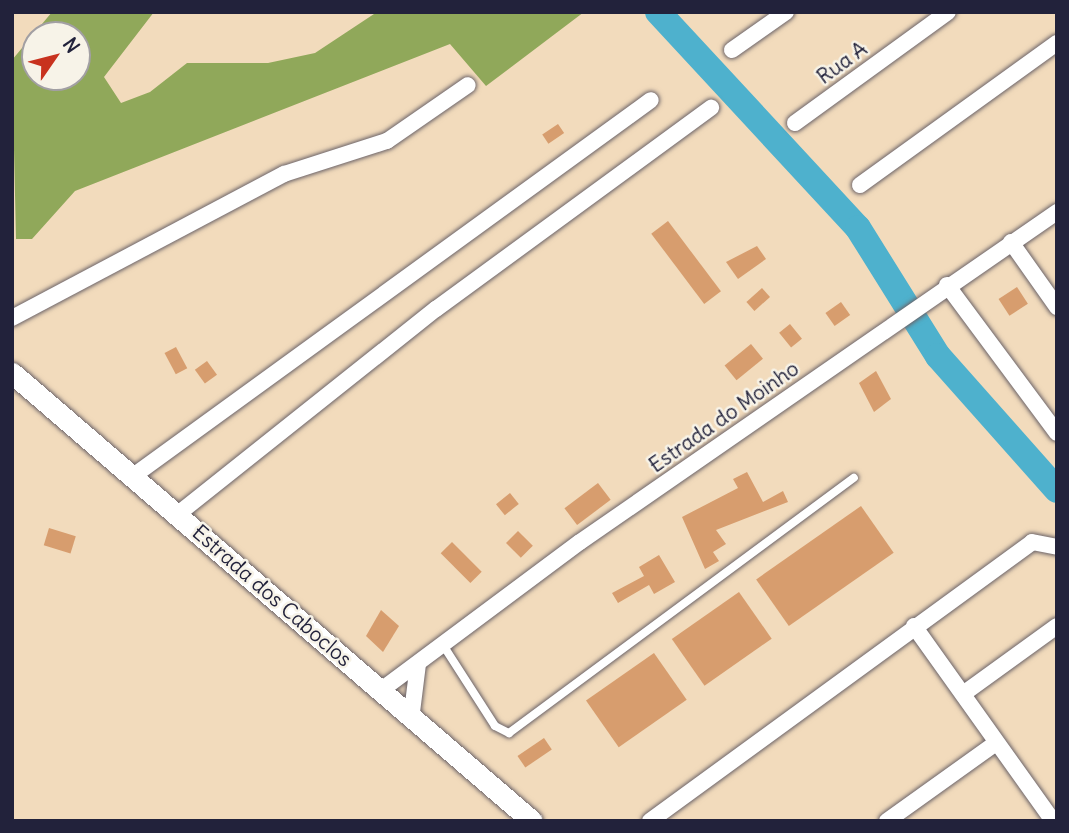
<!DOCTYPE html>
<style>
body{margin:0}
#map{position:relative;width:1069px;height:833px;overflow:hidden;background:#f2dbbc;font-family:Delius,sans-serif}
div>[style]{position:absolute}
[style*='--x']{left:calc(var(--x)*1px);top:calc(var(--y)*1px);width:calc(var(--w)*1px);rotate:calc(var(--a)*1deg)}
.forest>*{inset:0;background:#90a85a}
.river>*{height:26px;margin:-13px;padding:0 13px;transform-origin:13px;border-radius:13px;background:#4eb1cd}
.building>*{inset:0;background:#d79d6e;transform-origin:0 0}
.roads{filter:drop-shadow(0 0 2px #6b6368) drop-shadow(0 0 2px #6b6368)}
.service>*{height:8px;margin:-4px;padding:0 4px;transform-origin:4px;border-radius:4px;background:#fff}
.minor>*{height:16px;margin:-8px;padding:0 8px;transform-origin:8px;border-radius:8px;background:#fff}
.tertiary>*{height:21px;margin:-10.5px;padding:0 10.5px;transform-origin:10.5px;border-radius:10.5px;background:#fff}
span{translate:-50% -50%;white-space:nowrap;text-align:center;line-height:1.15;-webkit-text-stroke:5px #f7f3e8;paint-order:stroke}
.street-label{font-size:21px;color:#22223b}
.frame{position:absolute;inset:0;border:14px solid #22223b;pointer-events:none}
.north{position:absolute;left:21px;top:21px;width:70px;height:70px;box-sizing:border-box;background:#f7f3e8;border:2px solid #a29fa3;border-radius:50%;rotate:55deg;font-size:19px;font-weight:700;line-height:28px;text-align:center;color:#22223b}
.north::after{content:'';display:block;margin:auto;width:24px;height:32px;background:#c8321e;clip-path:polygon(50% 0,100% 100%,50% 72%,0 100%)}
</style>
<div id="map">
<div class="forest">
<i style="clip-path:polygon(evenodd,52px 12px,154px 12px,104px 77px,121px 103px,150px 92px,187px 63px,268px 63px,315px 53px,377px 12px,584px 12px,486px 86px,450px 44px,75px 191px,32px 239px,16px 239px,12px 60px,52px 12px,35px 35px,77px 35px,77px 77px,35px 77px,35px 35px)"></i>
</div>
<div class="river">
<i style="--x:658;--y:12;--w:294;--a:47.2"></i>
<i style="--x:858;--y:228;--w:151;--a:58"></i>
<i style="--x:938;--y:356;--w:179;--a:48.4"></i>
</div>
<div class="building">
<i style="left:558px;top:124px;width:11px;height:19px;rotate:56deg"></i>
<i style="left:668px;top:221px;width:88px;height:21px;rotate:53deg"></i>
<i style="clip-path:polygon(757px 246px,766px 259px,738px 279px,726px 262px)"></i>
<i style="left:1017px;top:287px;width:20px;height:22px;rotate:57deg"></i>
<i style="left:762px;top:288px;width:12px;height:21px;rotate:48deg"></i>
<i style="left:841px;top:302px;width:16px;height:19px;rotate:55deg"></i>
<i style="left:790px;top:324px;width:19px;height:14px;rotate:51deg"></i>
<i style="left:751px;top:344px;width:19px;height:34px;rotate:51deg"></i>
<i style="left:176px;top:347px;width:24px;height:13px;rotate:62deg"></i>
<i style="left:207px;top:361px;width:17px;height:15px;rotate:54deg"></i>
<i style="clip-path:polygon(876px 371px,891px 399px,874px 412px,859px 383px)"></i>
<i style="clip-path:polygon(747px 472px,763px 502px,783px 491px,788px 502px,716px 530px,726px 544px,713px 552px,719px 561px,705px 569px,682px 517px,738px 488px,733px 479px)"></i>
<i style="left:598px;top:483px;width:21px;height:42px;rotate:53deg"></i>
<i style="left:510px;top:493px;width:14px;height:18px;rotate:51deg"></i>
<i style="left:861px;top:506px;width:57px;height:128px;rotate:55deg"></i>
<i style="left:49px;top:528px;width:28px;height:18px;rotate:17deg"></i>
<i style="left:518px;top:531px;width:21px;height:17px;rotate:45deg"></i>
<i style="left:452px;top:542px;width:42px;height:16px;rotate:45deg"></i>
<i style="clip-path:polygon(659px 555px,675px 582px,654px 594px,649px 585px,618px 603px,612px 593px,644px 576px,639px 567px)"></i>
<i style="left:739px;top:592px;width:57px;height:82px;rotate:55deg"></i>
<i style="clip-path:polygon(381px 610px,399px 626px,383px 652px,366px 636px)"></i>
<i style="left:654px;top:653px;width:57px;height:83px;rotate:55deg"></i>
<i style="left:544px;top:738px;width:14px;height:32px;rotate:56deg"></i>
</div>
<div class="roads">
<div class="service">
<i style="--x:443;--y:645;--w:96;--a:57.3"></i>
<i style="--x:495;--y:726;--w:16;--a:27"></i>
<i style="--x:509;--y:733;--w:429;--a:-36.5"></i>
</div>
<div class="minor">
<i style="--x:732;--y:50;--w:66;--a:-35.1"></i>
<i style="--x:795;--y:123;--w:189;--a:-36"></i>
<i style="--x:860;--y:185;--w:243;--a:-35.8"></i>
<i style="--x:1011;--y:242;--w:80;--a:54.7"></i>
<i style="--x:947;--y:285;--w:184;--a:53.4"></i>
<i style="--x:12;--y:318;--w:308;--a:-27.9"></i>
<i style="--x:284;--y:174;--w:108;--a:-17.8"></i>
<i style="--x:387;--y:141;--w:98;--a:-34.7"></i>
<i style="--x:136;--y:474;--w:636;--a:-35.99"></i>
<i style="--x:178;--y:514;--w:330;--a:-38.5"></i>
<i style="--x:436;--y:309;--w:341;--a:-36.2"></i>
<i style="--x:914;--y:626;--w:239;--a:54.5"></i>
<i style="--x:380;--y:691;--w:249;--a:-36.7"></i>
<i style="--x:580;--y:542;--w:580;--a:-34.68"></i>
<i style="--x:963;--y:694;--w:116;--a:-35.9"></i>
<i style="--x:411;--y:720;--w:56;--a:-82.9"></i>
<i style="--x:650;--y:821;--w:473;--a:-36.1"></i>
<i style="--x:1032;--y:542;--w:25;--a:11"></i>
<i style="--x:887;--y:821;--w:134;--a:-35.6"></i>
</div>
<div class="tertiary">
<i style="--x:12;--y:373;--w:686;--a:40.75"></i>
</div>
</div>
<div class="street-label">
<span style="left:842px;top:63px;rotate:-36deg">Rua A</span>
<span style="left:724px;top:417px;rotate:-35deg">Estrada do Moinho</span>
<span style="left:272px;top:596px;rotate:41deg">Estrada dos Caboclos</span>
</div>
<div class="frame"></div>
<div class="north">N</div>
</div>
